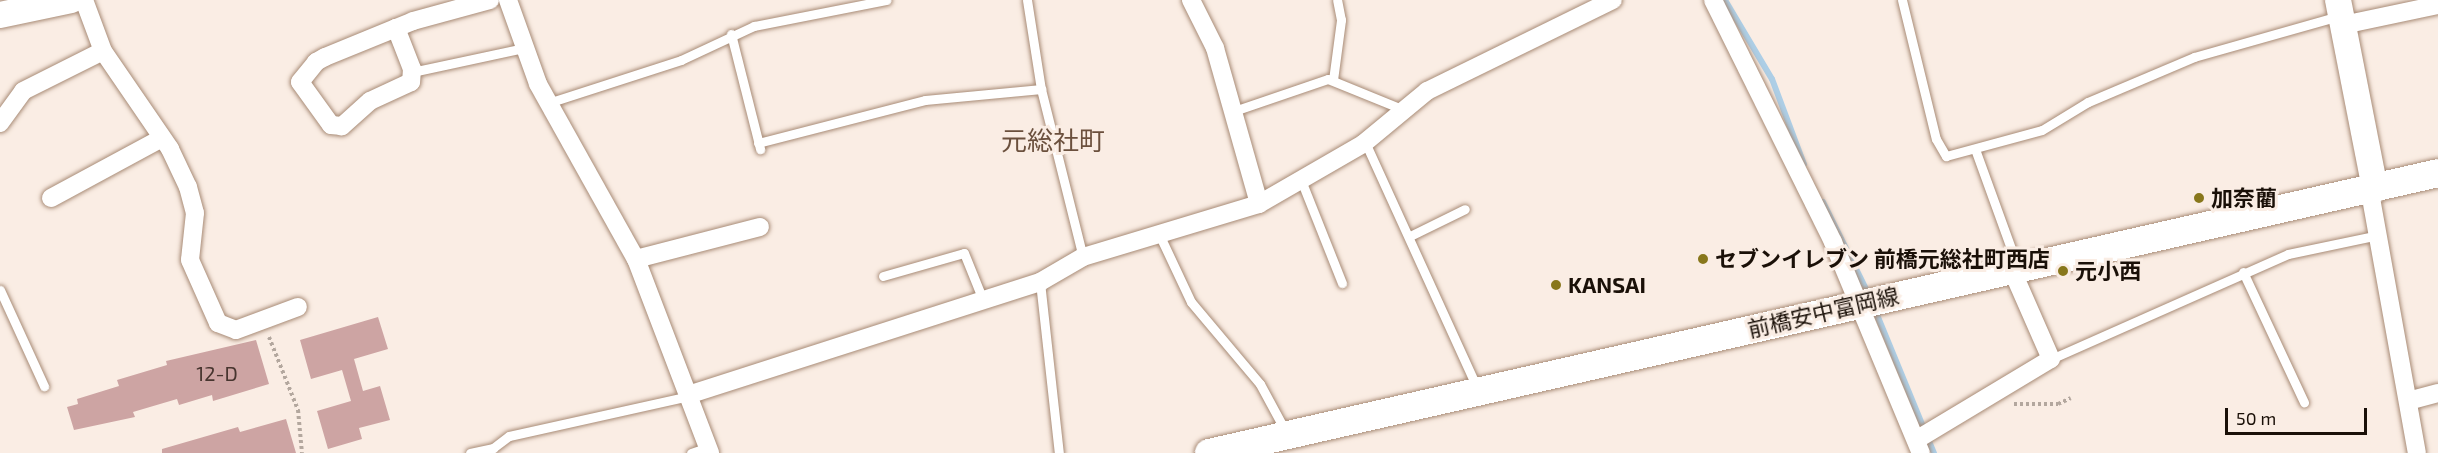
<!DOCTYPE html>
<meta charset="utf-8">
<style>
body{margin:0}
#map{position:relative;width:2438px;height:453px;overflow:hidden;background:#faede4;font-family:"Exo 2","Noto Sans JP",sans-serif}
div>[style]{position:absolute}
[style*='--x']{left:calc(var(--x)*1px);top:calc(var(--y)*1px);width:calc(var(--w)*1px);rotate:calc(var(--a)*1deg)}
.stream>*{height:6px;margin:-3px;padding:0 3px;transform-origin:3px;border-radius:3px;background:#adcee6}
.building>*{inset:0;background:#cda4a3}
.path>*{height:4px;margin-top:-2px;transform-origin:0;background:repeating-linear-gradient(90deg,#b3a79e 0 3px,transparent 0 6px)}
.roads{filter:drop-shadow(0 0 2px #a88b76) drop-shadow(0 0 2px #a88b76)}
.lane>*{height:9px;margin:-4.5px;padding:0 4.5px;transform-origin:4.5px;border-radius:4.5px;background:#fff}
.street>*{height:18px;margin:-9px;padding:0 9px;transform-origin:9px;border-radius:9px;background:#fff}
.secondary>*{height:26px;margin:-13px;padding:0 13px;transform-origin:13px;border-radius:13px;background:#fff}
.primary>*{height:28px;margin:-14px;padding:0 14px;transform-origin:14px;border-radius:14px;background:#fff}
.dots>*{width:16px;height:16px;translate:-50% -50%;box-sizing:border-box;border:3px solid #faede4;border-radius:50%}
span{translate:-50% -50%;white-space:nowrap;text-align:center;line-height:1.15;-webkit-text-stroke:6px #faede4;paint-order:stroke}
.number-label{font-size:20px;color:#47352f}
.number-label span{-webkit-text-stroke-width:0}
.poi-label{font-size:22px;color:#1a1008;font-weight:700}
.left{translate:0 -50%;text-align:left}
.street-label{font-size:22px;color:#1a1008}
.quarter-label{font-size:26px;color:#6b503d}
.scale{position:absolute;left:2225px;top:408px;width:142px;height:27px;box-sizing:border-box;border:3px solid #1a1008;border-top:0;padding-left:8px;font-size:18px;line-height:21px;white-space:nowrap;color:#1a1008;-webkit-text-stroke:4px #faede4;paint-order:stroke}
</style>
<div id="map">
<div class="stream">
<i style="--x:1725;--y:0;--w:92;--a:59.3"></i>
<i style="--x:1772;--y:79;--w:91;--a:69.4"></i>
<i style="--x:1823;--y:202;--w:104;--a:63.7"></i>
<i style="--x:1875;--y:310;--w:155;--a:67.6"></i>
</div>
<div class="building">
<i style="clip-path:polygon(378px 317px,388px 349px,354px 359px,363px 391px,380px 386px,390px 420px,359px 428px,362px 439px,328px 449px,317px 411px,351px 401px,342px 370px,311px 379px,300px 340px)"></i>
<i style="clip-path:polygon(256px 340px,269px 384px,213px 401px,212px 395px,179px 405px,177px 399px,133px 412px,135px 417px,74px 430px,67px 407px,78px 404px,77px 399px,119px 386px,117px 380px,167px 365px,166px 361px)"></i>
<i style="clip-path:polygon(286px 419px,296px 453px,162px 453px,162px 449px,238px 427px,240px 432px)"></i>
</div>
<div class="path">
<i style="--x:269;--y:337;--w:79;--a:68.3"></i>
<i style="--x:298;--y:410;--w:43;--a:84.7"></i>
<i style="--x:2014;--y:404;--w:44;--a:0"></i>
<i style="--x:2058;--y:404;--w:14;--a:-25"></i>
</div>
<div class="roads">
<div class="lane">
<i style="--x:1027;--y:0;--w:90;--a:81.1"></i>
<i style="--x:1041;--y:89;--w:173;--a:76"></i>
<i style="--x:1902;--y:0;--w:143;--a:76.3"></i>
<i style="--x:1936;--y:139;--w:20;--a:60"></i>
<i style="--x:1946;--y:156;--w:99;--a:-15.2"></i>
<i style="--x:2042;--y:130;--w:54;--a:-31.3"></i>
<i style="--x:2088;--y:102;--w:115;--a:-23"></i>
<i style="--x:2194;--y:57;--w:151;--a:-15.8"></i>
<i style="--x:731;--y:34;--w:119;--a:75.8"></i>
<i style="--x:412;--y:72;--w:115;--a:-12.1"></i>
<i style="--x:1333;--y:80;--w:61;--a:-82.4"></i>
<i style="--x:1341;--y:20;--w:20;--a:-101"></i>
<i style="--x:548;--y:103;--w:140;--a:-17.9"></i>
<i style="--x:681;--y:60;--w:81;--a:-25"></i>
<i style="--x:754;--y:26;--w:135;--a:-11.1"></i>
<i style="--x:1234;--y:111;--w:99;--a:-18.8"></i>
<i style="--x:1328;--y:79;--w:80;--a:22.1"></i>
<i style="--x:1365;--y:142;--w:270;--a:65.5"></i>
<i style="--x:758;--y:143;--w:172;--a:-14.4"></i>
<i style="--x:925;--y:100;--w:117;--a:-5.4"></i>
<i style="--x:1975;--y:149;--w:123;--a:70.1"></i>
<i style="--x:1301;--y:180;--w:111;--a:68.3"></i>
<i style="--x:1159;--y:234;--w:75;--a:64.8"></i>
<i style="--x:1191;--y:302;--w:107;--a:49.9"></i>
<i style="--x:1260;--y:384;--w:55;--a:61.6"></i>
<i style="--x:1410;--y:236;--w:61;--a:-26.1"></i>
<i style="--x:2243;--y:272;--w:144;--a:64.9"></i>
<i style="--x:883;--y:276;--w:84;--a:-15.9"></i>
<i style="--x:964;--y:253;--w:51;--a:68"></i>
<i style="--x:1040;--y:282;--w:172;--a:83.7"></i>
<i style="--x:0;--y:290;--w:106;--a:65.4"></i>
<i style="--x:2051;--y:359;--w:259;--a:-23.9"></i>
<i style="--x:2288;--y:254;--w:92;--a:-11.9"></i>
<i style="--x:470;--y:453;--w:24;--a:-12"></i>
<i style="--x:493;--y:448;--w:20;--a:-37"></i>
<i style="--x:509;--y:436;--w:184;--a:-12.5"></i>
<i style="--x:691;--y:453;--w:18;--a:-19"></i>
</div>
<div class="street">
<i style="--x:84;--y:0;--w:54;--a:69.6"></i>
<i style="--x:103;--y:51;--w:119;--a:55.6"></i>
<i style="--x:170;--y:149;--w:42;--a:64.7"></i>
<i style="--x:188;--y:187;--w:27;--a:75"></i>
<i style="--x:195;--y:213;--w:47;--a:96.1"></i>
<i style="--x:190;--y:260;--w:69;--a:66"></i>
<i style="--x:218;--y:323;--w:19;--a:21"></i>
<i style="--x:236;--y:330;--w:66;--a:-20.4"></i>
<i style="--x:508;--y:0;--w:89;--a:70.3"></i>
<i style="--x:538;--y:84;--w:201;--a:60.8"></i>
<i style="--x:636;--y:259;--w:208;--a:69.1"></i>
<i style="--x:1191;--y:0;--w:54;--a:63.4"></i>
<i style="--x:1215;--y:48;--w:162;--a:74.2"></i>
<i style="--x:1713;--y:0;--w:270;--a:63.6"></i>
<i style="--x:1833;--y:242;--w:229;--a:67.4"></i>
<i style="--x:2343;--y:25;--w:97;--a:-11.9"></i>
<i style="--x:396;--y:28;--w:44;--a:68.7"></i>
<i style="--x:412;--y:69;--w:13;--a:94"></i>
<i style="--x:411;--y:82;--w:45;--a:155.1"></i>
<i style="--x:370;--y:101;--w:38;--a:138"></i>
<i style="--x:342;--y:126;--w:11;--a:-175"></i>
<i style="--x:331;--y:125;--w:53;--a:-125.8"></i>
<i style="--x:300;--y:82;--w:26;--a:-51"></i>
<i style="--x:316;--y:62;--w:10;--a:-29"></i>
<i style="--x:325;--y:57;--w:77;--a:-22.2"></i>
<i style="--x:396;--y:28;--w:18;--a:-22"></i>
<i style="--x:413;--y:21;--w:80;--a:-15.3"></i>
<i style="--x:0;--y:123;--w:39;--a:-54"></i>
<i style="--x:23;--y:91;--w:89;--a:-26.6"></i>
<i style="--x:2375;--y:189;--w:10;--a:114"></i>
<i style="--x:2371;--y:198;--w:259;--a:79.8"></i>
<i style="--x:51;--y:198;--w:126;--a:-28.4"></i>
<i style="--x:636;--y:259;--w:128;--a:-14.5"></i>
<i style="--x:691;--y:394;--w:367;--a:-17.8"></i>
<i style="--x:1040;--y:282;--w:50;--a:-30.2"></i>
<i style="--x:1083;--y:257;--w:184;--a:-16.8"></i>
<i style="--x:1259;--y:204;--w:120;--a:-30"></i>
<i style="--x:1363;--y:144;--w:83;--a:-39.6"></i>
<i style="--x:1427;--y:91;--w:207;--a:-26.1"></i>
<i style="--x:2408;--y:401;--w:31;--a:-15"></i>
<i style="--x:1916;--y:440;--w:157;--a:-31"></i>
<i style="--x:2051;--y:359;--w:97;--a:-113.7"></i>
</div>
<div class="secondary">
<i style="--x:2338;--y:0;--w:193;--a:78.9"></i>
<i style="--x:0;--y:15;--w:73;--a:-11.9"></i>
</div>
<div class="primary">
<i style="--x:1209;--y:453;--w:1260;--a:-12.83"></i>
</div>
</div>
<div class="dots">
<i style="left:2199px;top:198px;background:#88771b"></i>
<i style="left:1703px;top:259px;background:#88771b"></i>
<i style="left:2063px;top:271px;background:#88771b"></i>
<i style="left:1556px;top:285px;background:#88771b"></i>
</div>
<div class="number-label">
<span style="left:217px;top:373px">12-D</span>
</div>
<div class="poi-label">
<span class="left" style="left:2211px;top:198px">加奈藺</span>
<span class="left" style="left:1715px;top:259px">セブンイレブン 前橋元総社町西店</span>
<span class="left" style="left:2075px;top:271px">元小西</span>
<span class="left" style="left:1568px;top:285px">KANSAI</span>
</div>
<div class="street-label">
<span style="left:1823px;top:312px;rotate:-13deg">前橋安中富岡線</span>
</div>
<div class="quarter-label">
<span style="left:1053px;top:140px">元総社町</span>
</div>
<div class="scale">50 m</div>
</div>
